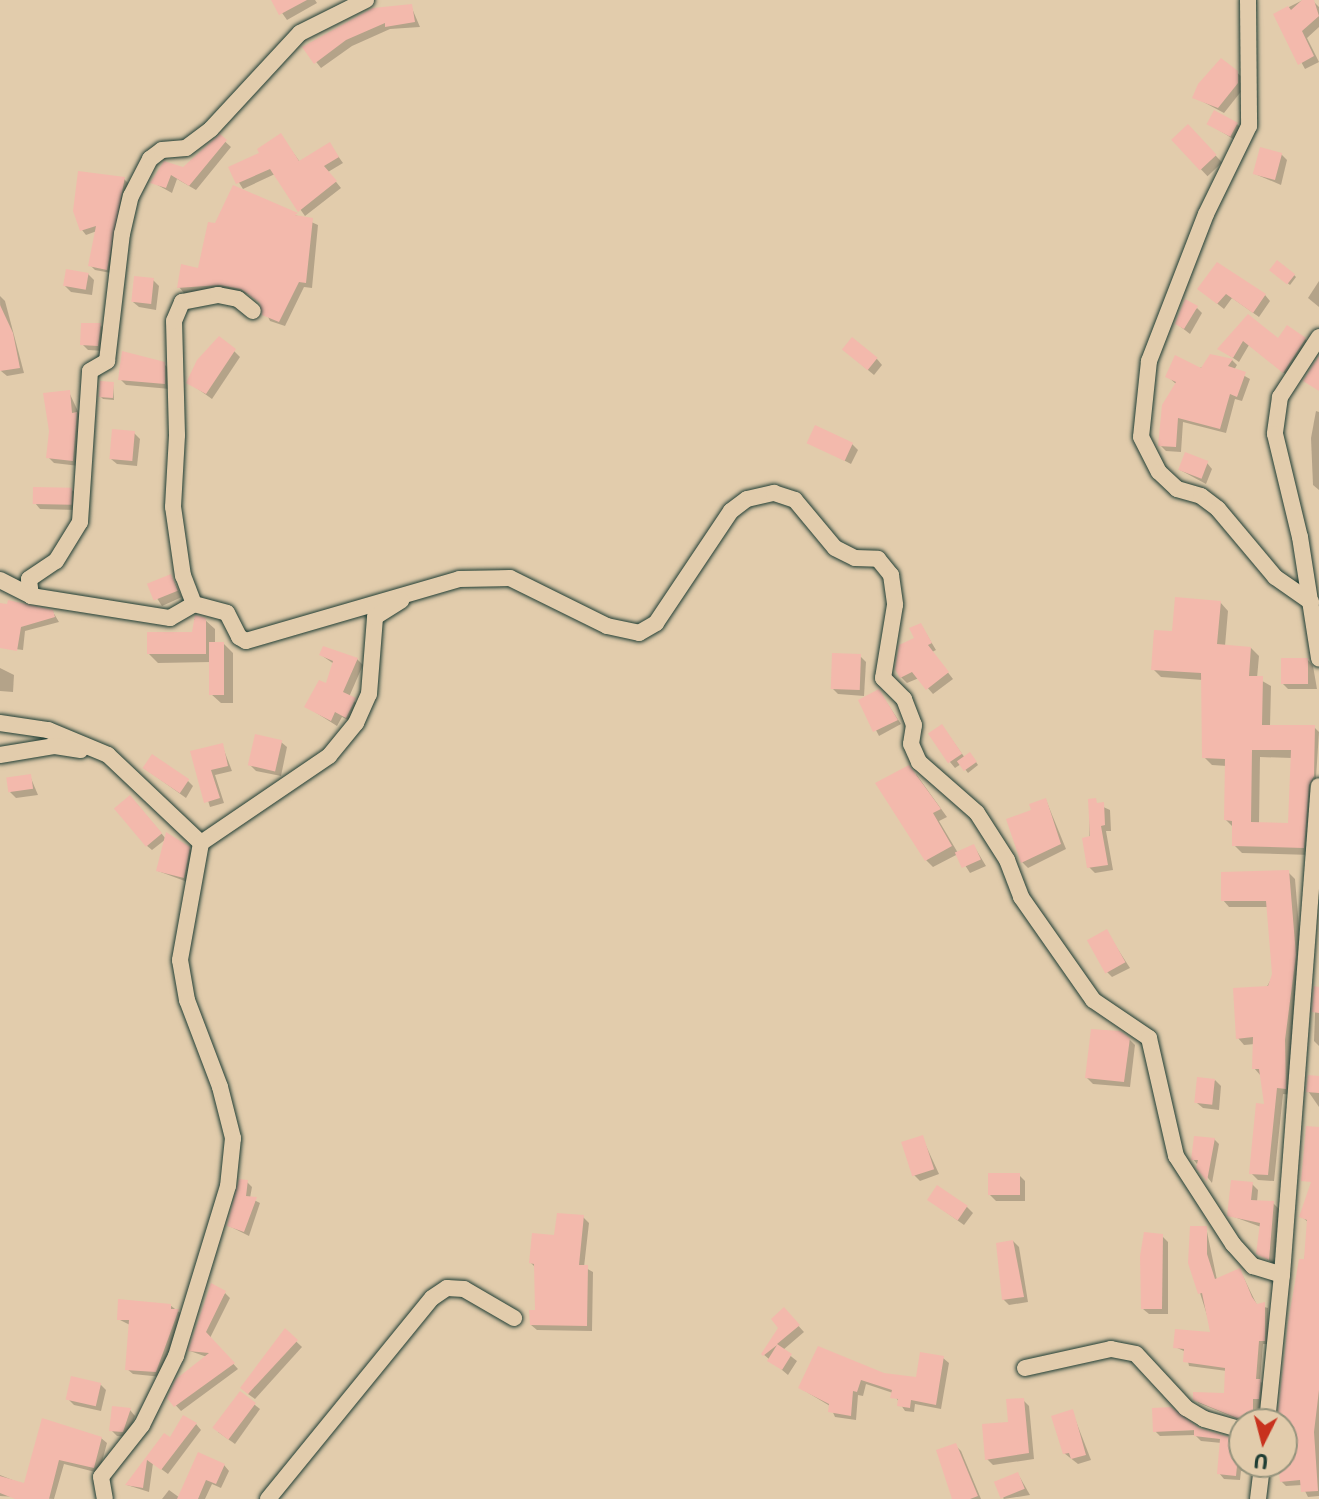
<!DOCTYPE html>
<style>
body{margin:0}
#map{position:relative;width:1319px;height:1499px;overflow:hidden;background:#e2ccac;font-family:"Playpen Sans",sans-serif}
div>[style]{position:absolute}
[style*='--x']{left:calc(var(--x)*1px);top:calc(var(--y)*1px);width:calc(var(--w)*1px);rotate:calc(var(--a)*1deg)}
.shadow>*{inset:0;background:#0003;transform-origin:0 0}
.building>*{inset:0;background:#f3b9ac;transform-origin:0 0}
.roads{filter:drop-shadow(0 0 2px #1f3d34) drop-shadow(0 0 2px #1f3d34)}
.street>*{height:16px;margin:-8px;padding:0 8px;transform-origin:8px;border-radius:8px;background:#e2ccac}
span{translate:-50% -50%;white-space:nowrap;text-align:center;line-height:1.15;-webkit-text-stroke:7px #e2ccac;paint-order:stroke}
.north{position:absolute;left:1228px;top:1408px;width:70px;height:70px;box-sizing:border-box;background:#e2ccac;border:2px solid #94937c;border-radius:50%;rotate:186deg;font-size:19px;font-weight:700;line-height:28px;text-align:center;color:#1f3d34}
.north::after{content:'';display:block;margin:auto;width:24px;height:32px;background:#c8321e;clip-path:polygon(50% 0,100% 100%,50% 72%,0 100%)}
</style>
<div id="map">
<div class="shadow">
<i style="clip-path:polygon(273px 0,315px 0,317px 3px,287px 20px)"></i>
<i style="clip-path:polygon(1303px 0,1312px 0,1319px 7px,1319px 27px,1307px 38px,1319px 62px,1305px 69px,1275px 14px)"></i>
<i style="clip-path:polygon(411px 6px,420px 27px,390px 29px,352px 46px,321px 68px,305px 48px)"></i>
<i style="clip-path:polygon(1237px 72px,1243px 79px,1243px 89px,1224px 113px,1194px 97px)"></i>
<i style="clip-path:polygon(1209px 124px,1237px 124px,1243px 130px,1238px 142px)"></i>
<i style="left:1188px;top:126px;width:50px;height:20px;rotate:47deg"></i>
<i style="clip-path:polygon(281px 136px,300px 162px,330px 145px,343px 163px,328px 172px,341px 188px,305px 216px,275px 174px,243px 189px,230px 168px,262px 154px)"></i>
<i style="clip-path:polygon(220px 137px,231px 147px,196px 190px,177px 179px,172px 193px,152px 182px,183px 169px)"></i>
<i style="clip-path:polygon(1281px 154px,1287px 160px,1281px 185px,1255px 174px)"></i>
<i style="clip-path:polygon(124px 179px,129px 184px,111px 273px,95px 270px,90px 265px,97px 231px,86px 235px,82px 230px)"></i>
<i style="clip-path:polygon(233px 187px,318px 225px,312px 288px,304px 287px,285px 326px,270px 321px,262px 304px,248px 294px,227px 290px,184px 293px,179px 287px,200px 270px)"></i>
<i style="clip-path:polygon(1274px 272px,1294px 275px,1296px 277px,1290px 285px)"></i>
<i style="clip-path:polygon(88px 274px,94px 280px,92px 295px,71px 292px,65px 286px)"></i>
<i style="clip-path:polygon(153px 280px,159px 286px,156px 310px,139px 307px,133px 302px)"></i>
<i style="clip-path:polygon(1319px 281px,1319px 307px,1308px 298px)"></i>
<i style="clip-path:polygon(1199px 289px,1265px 295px,1270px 301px,1259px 317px,1232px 298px,1224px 309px)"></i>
<i style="clip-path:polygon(0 296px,5px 301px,24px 373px,7px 376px,1px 371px)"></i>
<i style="clip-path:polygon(1197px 308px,1202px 313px,1190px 334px,1177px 324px)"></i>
<i style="clip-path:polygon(1248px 316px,1278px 341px,1305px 339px,1310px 344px,1289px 377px,1249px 345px,1239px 362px,1220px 349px)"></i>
<i style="clip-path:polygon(100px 325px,106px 331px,104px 351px,88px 350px,82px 344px)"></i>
<i style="clip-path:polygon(234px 351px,240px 357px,212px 399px,188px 382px)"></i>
<i style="clip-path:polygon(850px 355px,877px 359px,882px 365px,874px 375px)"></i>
<i style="clip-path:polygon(1232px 360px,1237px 365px,1234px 370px,1250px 379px,1242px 401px,1235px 399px,1226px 433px,1183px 422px,1181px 452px,1166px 451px,1160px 445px,1176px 384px,1167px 376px)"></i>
<i style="clip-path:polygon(164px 364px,170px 370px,170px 389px,126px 385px,120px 379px)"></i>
<i style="clip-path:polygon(113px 384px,114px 400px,103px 399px,101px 397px)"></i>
<i style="clip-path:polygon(69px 392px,82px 420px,79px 466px,54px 463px,48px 457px)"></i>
<i style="clip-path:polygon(1316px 411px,1319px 412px,1319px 490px,1313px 485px,1311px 438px)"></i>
<i style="clip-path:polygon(134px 433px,140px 439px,137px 466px,117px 464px,111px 459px)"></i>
<i style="clip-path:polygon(809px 442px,852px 444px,858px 450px,851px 464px)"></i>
<i style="clip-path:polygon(1207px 463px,1212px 469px,1206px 484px,1180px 470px)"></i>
<i style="clip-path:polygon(71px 489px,77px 495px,76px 510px,40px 509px,35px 503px)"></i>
<i style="clip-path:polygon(171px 576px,182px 597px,162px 606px,149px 586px)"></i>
<i style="clip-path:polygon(evenodd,1220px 602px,1228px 611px,1225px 646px,1251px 648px,1259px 656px,1257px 678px,1271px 686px,1270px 726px,1314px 727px,1319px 732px,1311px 855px,1242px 853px,1234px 845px,1234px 828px,1226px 820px,1227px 766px,1212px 765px,1204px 757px,1203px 680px,1161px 677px,1153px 669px,1174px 633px,1220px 602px,1260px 757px,1292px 758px,1290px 825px,1259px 824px,1260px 757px)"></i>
<i style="clip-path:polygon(0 605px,53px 612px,59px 622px,25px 631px,23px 650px,0 647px)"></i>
<i style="clip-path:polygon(194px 619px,205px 620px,215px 629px,215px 643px,223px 643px,233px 653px,233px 703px,221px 703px,211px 694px,211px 662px,158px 663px,149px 654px,194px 633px)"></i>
<i style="clip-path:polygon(921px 625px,936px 650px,932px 652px,953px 679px,933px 694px,919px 678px,907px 683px,901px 677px)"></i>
<i style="clip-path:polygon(321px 655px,357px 659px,363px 665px,349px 697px,360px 706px,352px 722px,342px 717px,337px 726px,307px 707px,327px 686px,334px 664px)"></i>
<i style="clip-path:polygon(860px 656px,866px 662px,864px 696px,838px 694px,832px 688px)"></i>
<i style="clip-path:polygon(1308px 660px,1313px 666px,1317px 689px,1288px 689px,1283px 684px)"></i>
<i style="clip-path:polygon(0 668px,14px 675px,13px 692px,0 691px)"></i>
<i style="clip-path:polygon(879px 691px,901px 724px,879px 736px,861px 701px)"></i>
<i style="clip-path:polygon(942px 726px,965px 758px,972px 756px,978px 765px,968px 773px,961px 764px,955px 768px,950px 762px,930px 734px)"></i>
<i style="clip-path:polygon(281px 742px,287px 747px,281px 776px,256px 771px,250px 765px)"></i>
<i style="clip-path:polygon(222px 745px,232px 771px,215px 775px,224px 803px,210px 807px,193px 752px)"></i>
<i style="clip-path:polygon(144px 768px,188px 781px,193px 786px,186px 798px)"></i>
<i style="clip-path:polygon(916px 774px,947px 817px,939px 821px,958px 853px,974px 846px,986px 866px,970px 873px,958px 854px,933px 867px,926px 860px)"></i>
<i style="clip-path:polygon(30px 776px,38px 795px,16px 798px,10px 792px)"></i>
<i style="clip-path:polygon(1046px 800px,1066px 849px,1028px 868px,1022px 862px)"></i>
<i style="clip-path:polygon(1090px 801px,1110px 810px,1111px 831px,1106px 831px,1113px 870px,1095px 873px,1089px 867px)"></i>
<i style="clip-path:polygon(136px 803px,166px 839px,152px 850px,146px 845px)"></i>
<i style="clip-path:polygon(189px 848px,195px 854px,190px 883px,158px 871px)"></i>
<i style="clip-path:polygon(1288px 872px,1295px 879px,1302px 963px,1292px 1095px,1283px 1094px,1274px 1181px,1258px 1180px,1251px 1173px,1266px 1106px,1261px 1076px,1254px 1068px,1255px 1044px,1244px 1045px,1238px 1038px,1274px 974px,1268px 907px,1229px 907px,1223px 900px)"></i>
<i style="clip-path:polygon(1106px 931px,1130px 968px,1112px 977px,1107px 972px)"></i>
<i style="clip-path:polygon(1316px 988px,1319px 988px,1319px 1046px,1314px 1041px)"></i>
<i style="clip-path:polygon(1129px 1039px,1135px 1045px,1130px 1087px,1093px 1084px,1087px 1078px)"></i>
<i style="clip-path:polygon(1319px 1078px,1319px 1107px,1308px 1091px)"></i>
<i style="clip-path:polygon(1215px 1080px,1221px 1086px,1219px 1110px,1203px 1108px,1197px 1103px)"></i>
<i style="clip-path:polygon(922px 1137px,939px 1174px,920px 1181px,914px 1175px)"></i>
<i style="clip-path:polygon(1214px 1139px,1219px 1144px,1212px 1183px,1193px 1159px)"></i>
<i style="clip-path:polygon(1019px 1175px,1025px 1181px,1025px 1201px,996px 1201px,990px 1195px)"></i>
<i style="clip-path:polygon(247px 1182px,252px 1187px,250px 1198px,260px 1203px,249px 1236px,229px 1226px)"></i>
<i style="clip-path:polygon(1252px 1184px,1258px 1190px,1257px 1202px,1273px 1203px,1279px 1209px,1274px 1264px,1258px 1253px,1261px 1227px,1229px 1215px)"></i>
<i style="clip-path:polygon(929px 1200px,967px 1207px,973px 1213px,964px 1225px)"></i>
<i style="clip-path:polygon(1319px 1205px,1319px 1496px,1308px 1497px,1302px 1485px,1286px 1486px,1281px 1481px,1293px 1464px,1291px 1440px,1284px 1439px,1284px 1422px,1309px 1223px,1301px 1216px)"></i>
<i style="clip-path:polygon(583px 1217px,589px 1223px,584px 1267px,593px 1272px,592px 1331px,537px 1330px,531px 1325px,537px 1311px,536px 1268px,531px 1263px)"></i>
<i style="clip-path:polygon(1206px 1227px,1217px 1280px,1240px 1270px,1257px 1305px,1268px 1308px,1269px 1344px,1263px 1344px,1260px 1381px,1264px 1385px,1257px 1419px,1243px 1421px,1199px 1403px,1194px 1399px,1226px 1394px,1227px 1371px,1189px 1366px,1186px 1352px,1175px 1347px,1213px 1334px,1200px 1293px)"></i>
<i style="clip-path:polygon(1162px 1236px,1168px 1242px,1168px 1314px,1149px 1314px,1143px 1309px)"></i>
<i style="clip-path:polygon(1013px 1241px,1019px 1247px,1028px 1302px,1009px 1305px,1003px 1299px)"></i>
<i style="clip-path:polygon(225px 1293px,230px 1298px,210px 1338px,238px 1369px,181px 1411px,169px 1398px,207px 1357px,190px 1351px)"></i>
<i style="clip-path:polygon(170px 1305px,184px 1316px,162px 1377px,133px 1374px,127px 1369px,130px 1325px,118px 1319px)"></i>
<i style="clip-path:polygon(784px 1310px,804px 1332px,783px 1350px,797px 1361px,788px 1375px,763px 1354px,780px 1327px)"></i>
<i style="clip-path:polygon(285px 1331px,302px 1347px,255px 1399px,248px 1394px)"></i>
<i style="clip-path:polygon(943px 1358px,949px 1363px,941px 1409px,915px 1404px,914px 1412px,905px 1411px,893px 1393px,866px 1384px,863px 1396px,858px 1395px,856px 1420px,835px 1417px,830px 1406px,800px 1388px,884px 1374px,917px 1379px)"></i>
<i style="clip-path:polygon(100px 1384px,106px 1390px,101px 1411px,74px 1405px,68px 1399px)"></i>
<i style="clip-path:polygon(241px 1394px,260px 1409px,235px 1444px,218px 1432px)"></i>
<i style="clip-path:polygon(1023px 1400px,1029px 1406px,1034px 1459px,993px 1465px,987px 1459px)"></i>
<i style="clip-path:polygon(130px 1410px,135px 1416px,128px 1437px,117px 1436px,111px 1430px)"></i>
<i style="clip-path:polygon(1072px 1411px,1091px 1460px,1078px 1464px,1064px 1453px)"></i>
<i style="clip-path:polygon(43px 1420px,101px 1438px,107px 1443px,99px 1473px,64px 1464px,54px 1499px,0 1496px,0 1475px,25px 1485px)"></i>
<i style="clip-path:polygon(196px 1424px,201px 1430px,168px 1474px,153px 1463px,149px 1492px,127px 1485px,164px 1435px,170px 1440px)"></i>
<i style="clip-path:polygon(1198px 1430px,1234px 1440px,1242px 1453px,1242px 1464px,1260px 1464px,1256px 1472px,1241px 1471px,1240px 1480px,1224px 1479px,1219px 1473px,1222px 1443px,1201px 1441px,1195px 1435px,1160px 1436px,1155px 1431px)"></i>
<i style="clip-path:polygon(955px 1445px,961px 1451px,981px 1499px,954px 1499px)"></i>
<i style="clip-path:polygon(224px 1465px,229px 1471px,221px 1488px,212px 1484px,205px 1499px,162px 1499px,169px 1490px,180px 1498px)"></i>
<i style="clip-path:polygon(1018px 1474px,1030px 1495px,1004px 1499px,1003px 1498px)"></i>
</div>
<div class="building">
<i style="clip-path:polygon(271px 0,307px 0,279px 15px)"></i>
<i style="clip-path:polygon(1302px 0,1314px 0,1319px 16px,1302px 31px,1314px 56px,1298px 65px,1273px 14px,1288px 6px,1291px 10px)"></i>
<i style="clip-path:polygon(412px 4px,415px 22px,385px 27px,385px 23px,346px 40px,314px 64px,302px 47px,373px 8px)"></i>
<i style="clip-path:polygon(1221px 58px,1238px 71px,1238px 83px,1218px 108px,1192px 98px,1198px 84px)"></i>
<i style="left:1214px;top:110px;width:27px;height:16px;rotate:28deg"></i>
<i style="left:1188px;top:124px;width:42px;height:23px;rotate:47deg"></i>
<i style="clip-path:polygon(281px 133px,299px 161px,330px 142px,339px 157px,324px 166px,337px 181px,298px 212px,270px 169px,236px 184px,228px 167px,259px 153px,257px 149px)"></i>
<i style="clip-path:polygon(220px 134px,227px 140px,189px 186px,171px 175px,166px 188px,150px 183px,164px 161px,183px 167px)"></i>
<i style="left:1260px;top:147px;width:23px;height:28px;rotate:15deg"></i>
<i style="clip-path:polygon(78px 171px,125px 177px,107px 270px,88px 266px,96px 226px,80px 231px,73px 211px)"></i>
<i style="clip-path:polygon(233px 185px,298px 213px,295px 215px,313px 218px,306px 283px,299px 282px,279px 322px,262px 315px,260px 303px,241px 289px,220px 285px,177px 288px,181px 264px,198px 268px,208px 222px,215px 223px)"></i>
<i style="left:1277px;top:260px;width:23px;height:13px;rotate:38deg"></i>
<i style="clip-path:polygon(1217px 262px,1266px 294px,1253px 313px,1226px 294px,1217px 304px,1197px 289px)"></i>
<i style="left:66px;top:269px;width:23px;height:17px;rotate:10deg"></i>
<i style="left:134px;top:276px;width:20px;height:26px;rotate:6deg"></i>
<i style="clip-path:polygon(1185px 299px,1198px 306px,1184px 329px,1175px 324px)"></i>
<i style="clip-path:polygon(0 305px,13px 333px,20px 368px,0 371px)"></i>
<i style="clip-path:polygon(1248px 314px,1278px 338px,1287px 325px,1306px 338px,1283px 373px,1243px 341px,1233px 358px,1217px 349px)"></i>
<i style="clip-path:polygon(81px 323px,101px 323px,98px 346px,80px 345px)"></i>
<i style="clip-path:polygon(219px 336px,236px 349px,206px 394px,186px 383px,197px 360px)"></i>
<i style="left:852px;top:337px;width:33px;height:16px;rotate:39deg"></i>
<i style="clip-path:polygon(122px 351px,165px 362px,165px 384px,118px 380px)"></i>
<i style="clip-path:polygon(1210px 354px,1233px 359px,1228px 366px,1246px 372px,1237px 397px,1230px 394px,1220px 429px,1178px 418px,1176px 447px,1158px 446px,1162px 405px,1176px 382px,1165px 377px,1175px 355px,1201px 368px)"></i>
<i style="clip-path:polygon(1319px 356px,1319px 391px,1303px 381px)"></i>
<i style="left:100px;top:381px;width:14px;height:16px;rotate:4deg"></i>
<i style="clip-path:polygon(70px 390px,72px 413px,77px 412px,73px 461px,46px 458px,49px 431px,43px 393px)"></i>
<i style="left:815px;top:425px;width:42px;height:20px;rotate:25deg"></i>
<i style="left:112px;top:429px;width:23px;height:30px;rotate:5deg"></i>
<i style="left:1185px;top:452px;width:25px;height:19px;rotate:21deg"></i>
<i style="left:33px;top:487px;width:39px;height:17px;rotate:1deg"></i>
<i style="left:171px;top:574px;width:18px;height:26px;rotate:68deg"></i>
<i style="clip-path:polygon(evenodd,1175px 597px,1221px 601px,1217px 644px,1251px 647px,1249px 676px,1263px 676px,1262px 725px,1315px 725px,1314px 776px,1309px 785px,1304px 848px,1232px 846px,1232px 821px,1224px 820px,1225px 759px,1202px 758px,1201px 673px,1151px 670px,1154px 630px,1172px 631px,1175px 597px,1252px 750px,1291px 750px,1288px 823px,1251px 822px,1252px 750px)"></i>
<i style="clip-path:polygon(8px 600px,53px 610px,55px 617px,21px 627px,17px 651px,0 648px,0 603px,7px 604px)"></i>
<i style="clip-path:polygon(195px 615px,206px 618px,206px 654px,147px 654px,147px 632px,192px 632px)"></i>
<i style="clip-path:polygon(921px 623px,932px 643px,928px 645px,949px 672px,926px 690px,912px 672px,900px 678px,895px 669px,899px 645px,914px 638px,909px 628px)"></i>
<i style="left:209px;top:642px;width:15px;height:53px"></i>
<i style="clip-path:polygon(323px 646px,358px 658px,343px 692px,356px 698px,346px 718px,335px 712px,331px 721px,304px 707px,319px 680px,326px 683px,333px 661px,319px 655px)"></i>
<i style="left:832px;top:653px;width:29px;height:36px;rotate:2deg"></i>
<i style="left:1281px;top:658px;width:27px;height:26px"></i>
<i style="clip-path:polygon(879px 689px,898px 720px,873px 732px,858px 700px)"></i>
<i style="left:942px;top:724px;width:36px;height:17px;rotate:56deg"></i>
<i style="left:255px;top:734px;width:28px;height:32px;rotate:13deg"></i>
<i style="clip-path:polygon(223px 743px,228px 766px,211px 770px,220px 798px,204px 803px,190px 751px)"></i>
<i style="left:970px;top:752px;width:12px;height:16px;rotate:55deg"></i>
<i style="left:152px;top:754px;width:45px;height:17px;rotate:34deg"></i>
<i style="clip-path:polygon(909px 765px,941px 809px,933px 813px,952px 846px,925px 861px,875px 783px)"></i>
<i style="left:31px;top:774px;width:15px;height:25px;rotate:82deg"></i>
<i style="left:130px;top:795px;width:50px;height:21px;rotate:50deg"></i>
<i style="clip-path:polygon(1046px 798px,1061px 844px,1021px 863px,1006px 819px,1031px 810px,1029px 804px)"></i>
<i style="clip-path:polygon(1096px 798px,1097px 803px,1104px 802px,1105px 825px,1101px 826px,1108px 865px,1087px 868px,1082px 838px,1090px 836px,1088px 799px)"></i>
<i style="clip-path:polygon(166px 832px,190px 847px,184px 878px,156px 871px)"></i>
<i style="left:974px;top:844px;width:17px;height:21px;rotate:66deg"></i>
<i style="clip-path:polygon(1289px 870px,1296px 955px,1285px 1040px,1286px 1089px,1277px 1088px,1268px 1175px,1249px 1174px,1256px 1103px,1264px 1104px,1259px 1069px,1252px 1069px,1253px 1037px,1236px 1039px,1233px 988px,1268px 986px,1272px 974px,1266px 901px,1221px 901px,1221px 872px)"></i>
<i style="left:1107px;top:929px;width:38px;height:23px;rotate:61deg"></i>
<i style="clip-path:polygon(1314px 986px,1319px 987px,1319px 1013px,1312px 1012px)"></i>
<i style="clip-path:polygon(1091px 1029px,1120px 1031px,1130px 1038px,1124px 1082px,1085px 1078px)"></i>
<i style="clip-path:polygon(1308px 1075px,1319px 1076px,1319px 1093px,1306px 1092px)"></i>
<i style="left:1197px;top:1077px;width:18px;height:26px;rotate:6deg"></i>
<i style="clip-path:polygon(1306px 1126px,1319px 1127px,1319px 1390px,1314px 1432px,1318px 1491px,1301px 1492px,1300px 1480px,1280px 1482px,1278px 1464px,1291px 1462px,1289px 1436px,1284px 1436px,1278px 1414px,1288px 1322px,1299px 1259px,1304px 1259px,1307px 1220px,1299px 1217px,1311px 1182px,1301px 1181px)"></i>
<i style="left:923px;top:1135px;width:36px;height:23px;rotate:72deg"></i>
<i style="clip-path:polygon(1194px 1136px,1215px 1138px,1207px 1181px,1196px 1168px,1198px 1160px,1191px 1160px)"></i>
<i style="left:1020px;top:1173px;width:22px;height:32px;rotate:90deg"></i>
<i style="clip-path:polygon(239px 1179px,248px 1180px,246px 1196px,257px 1197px,244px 1232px,227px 1226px)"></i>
<i style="clip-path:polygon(1231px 1180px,1253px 1182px,1251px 1200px,1274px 1201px,1269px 1260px,1256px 1254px,1260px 1223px,1227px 1216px)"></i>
<i style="left:937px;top:1185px;width:37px;height:18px;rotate:34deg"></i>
<i style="clip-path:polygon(557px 1213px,584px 1215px,579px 1265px,588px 1265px,587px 1326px,530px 1325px,529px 1310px,535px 1310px,534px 1264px,529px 1263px,532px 1233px,554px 1235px)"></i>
<i style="clip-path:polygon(1190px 1226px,1207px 1226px,1207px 1254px,1215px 1279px,1240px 1268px,1252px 1297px,1257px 1304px,1265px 1302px,1265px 1341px,1259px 1341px,1256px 1379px,1261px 1379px,1259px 1399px,1253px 1399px,1253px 1416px,1237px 1418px,1193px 1400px,1193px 1392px,1224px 1393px,1225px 1368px,1183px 1362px,1184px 1349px,1173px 1348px,1175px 1329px,1210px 1332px,1202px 1293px,1198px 1294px,1188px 1263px)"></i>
<i style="clip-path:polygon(1144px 1232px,1163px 1234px,1162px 1309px,1141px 1309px,1140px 1256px)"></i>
<i style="clip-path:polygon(1013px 1240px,1024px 1297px,1002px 1300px,996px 1243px)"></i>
<i style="clip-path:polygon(211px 1283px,226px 1291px,206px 1332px,235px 1363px,174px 1407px,167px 1398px,176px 1379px,209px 1353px,188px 1351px)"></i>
<i style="clip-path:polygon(118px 1299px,171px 1304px,171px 1309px,179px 1309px,156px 1372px,125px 1370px,129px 1320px,117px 1320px)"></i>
<i style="clip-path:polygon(784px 1307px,800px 1325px,777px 1344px,792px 1354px,782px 1370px,767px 1361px,777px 1345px,763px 1356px,761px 1354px,778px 1328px,771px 1319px)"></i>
<i style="clip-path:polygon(285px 1328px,298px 1340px,248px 1394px,240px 1388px)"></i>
<i style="clip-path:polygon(818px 1346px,884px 1373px,916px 1377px,920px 1352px,944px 1356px,936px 1405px,911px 1400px,910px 1408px,897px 1406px,898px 1399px,890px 1398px,892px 1390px,861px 1380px,857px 1392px,853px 1391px,851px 1416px,828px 1412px,829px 1404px,798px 1388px)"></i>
<i style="left:71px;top:1376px;width:31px;height:24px;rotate:13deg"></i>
<i style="left:240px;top:1391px;width:20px;height:46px;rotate:37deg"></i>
<i style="clip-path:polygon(1024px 1398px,1029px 1453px,985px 1460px,982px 1424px,1008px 1422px,1006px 1399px)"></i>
<i style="clip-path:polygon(112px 1406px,131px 1408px,123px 1432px,109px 1431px)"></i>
<i style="clip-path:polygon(1171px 1407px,1199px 1428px,1235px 1439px,1234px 1448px,1242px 1451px,1242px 1467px,1237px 1466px,1236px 1476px,1217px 1474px,1220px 1439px,1194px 1436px,1194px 1430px,1153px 1432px,1152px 1408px)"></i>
<i style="clip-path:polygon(1073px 1409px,1086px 1455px,1071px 1459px,1069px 1453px,1063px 1454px,1051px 1416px)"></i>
<i style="clip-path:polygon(183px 1415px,197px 1423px,161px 1470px,147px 1460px,143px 1488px,125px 1485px,164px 1433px,170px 1437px)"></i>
<i style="clip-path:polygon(42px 1418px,102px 1437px,94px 1468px,59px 1460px,49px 1499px,15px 1499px,0 1493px,0 1476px,24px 1483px)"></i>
<i style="clip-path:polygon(956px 1443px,978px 1496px,970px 1499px,952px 1499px,936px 1450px)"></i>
<i style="clip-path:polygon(198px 1452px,225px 1464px,216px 1484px,206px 1480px,198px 1499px,177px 1499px)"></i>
<i style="left:1018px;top:1472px;width:18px;height:26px;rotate:68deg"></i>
</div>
<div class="roads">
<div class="street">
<i style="--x:1248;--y:0;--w:126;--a:89.5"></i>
<i style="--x:1249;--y:126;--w:98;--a:116"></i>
<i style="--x:1206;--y:214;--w:158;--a:111.2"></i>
<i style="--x:1149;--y:361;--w:76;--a:96"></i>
<i style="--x:1141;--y:437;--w:39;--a:63"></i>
<i style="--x:1159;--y:472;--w:25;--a:43"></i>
<i style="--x:1177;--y:489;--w:25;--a:16"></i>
<i style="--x:1201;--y:496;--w:21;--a:37"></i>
<i style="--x:1218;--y:509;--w:89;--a:50"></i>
<i style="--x:1275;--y:577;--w:44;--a:34.8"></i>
<i style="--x:1319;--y:337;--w:72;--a:123"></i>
<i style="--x:1280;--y:397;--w:37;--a:98"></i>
<i style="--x:1275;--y:434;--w:106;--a:76.4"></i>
<i style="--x:1300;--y:537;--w:123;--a:81.1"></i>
<i style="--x:0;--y:580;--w:35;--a:27"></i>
<i style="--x:31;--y:596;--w:141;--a:9"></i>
<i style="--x:170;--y:618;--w:28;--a:-30"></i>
<i style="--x:194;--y:604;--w:34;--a:15"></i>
<i style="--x:227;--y:613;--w:27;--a:63"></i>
<i style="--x:239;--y:637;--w:8;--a:30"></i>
<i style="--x:246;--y:641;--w:222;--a:-16.2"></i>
<i style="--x:459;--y:579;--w:51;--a:-1.1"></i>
<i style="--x:510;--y:578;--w:108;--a:26.3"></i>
<i style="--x:607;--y:626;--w:33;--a:12"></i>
<i style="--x:639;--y:633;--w:20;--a:-30"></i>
<i style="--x:656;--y:623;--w:135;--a:-56.2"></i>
<i style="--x:731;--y:511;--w:20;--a:-37"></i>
<i style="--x:747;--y:499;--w:28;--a:-13"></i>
<i style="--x:774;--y:493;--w:22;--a:18"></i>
<i style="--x:795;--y:500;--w:62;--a:50.2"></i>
<i style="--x:835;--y:548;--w:22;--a:27"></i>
<i style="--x:855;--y:558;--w:23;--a:2"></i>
<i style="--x:878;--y:559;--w:21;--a:51"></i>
<i style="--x:891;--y:575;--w:30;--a:82"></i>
<i style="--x:895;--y:605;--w:74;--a:99.3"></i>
<i style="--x:883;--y:678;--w:30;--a:45"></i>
<i style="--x:904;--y:699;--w:28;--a:69"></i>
<i style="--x:914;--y:725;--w:19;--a:99"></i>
<i style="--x:911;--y:744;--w:20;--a:66"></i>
<i style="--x:919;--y:762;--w:77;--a:41.3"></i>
<i style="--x:977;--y:813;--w:56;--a:57.4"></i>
<i style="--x:1007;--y:860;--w:40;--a:69"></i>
<i style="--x:1021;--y:897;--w:126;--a:55"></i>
<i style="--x:1093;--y:1000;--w:68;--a:34.2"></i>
<i style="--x:1149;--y:1038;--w:121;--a:77.1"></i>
<i style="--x:1176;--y:1156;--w:105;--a:57.1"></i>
<i style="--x:1233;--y:1244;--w:30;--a:48"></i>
<i style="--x:1253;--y:1266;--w:30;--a:17"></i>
<i style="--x:1282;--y:1275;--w:490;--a:-85.7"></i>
<i style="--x:31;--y:596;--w:17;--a:-97"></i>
<i style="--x:29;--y:579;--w:32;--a:-34"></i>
<i style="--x:56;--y:561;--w:46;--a:-58.4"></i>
<i style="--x:80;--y:522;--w:151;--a:-86.2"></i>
<i style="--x:90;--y:371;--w:20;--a:-30"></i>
<i style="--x:107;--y:361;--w:128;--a:-83.3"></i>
<i style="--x:122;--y:234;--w:39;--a:-77"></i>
<i style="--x:131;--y:196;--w:42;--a:-62.8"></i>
<i style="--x:150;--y:159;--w:15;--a:-37"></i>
<i style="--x:162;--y:150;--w:24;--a:-5"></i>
<i style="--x:186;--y:148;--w:31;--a:-37"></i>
<i style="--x:211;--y:129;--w:131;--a:-47.2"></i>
<i style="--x:300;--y:33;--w:74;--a:-26.6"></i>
<i style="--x:194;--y:604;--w:30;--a:-111"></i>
<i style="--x:183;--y:576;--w:70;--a:-98.2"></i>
<i style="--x:173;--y:507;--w:72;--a:-86.8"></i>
<i style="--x:177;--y:435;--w:114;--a:-91.5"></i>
<i style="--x:174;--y:321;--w:21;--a:-67"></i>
<i style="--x:182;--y:302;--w:37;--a:-11"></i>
<i style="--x:218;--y:295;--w:20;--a:11"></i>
<i style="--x:238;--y:299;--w:19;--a:39"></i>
<i style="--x:0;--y:723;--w:49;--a:8.3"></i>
<i style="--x:48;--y:730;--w:65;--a:22.6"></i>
<i style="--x:108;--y:755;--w:128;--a:43.4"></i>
<i style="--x:201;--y:843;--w:119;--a:100.2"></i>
<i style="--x:180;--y:960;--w:41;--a:80.1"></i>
<i style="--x:187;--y:1000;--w:93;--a:69.2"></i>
<i style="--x:220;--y:1087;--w:53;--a:75.7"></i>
<i style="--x:233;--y:1138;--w:48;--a:95.9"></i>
<i style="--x:228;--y:1186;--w:178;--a:107"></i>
<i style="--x:176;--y:1356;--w:77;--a:116.2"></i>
<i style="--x:142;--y:1425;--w:66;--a:128.3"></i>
<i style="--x:101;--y:1477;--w:22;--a:80"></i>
<i style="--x:0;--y:755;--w:56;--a:-9.3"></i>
<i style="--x:55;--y:746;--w:26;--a:9"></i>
<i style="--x:201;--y:843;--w:155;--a:-34.2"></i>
<i style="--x:329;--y:756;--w:43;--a:-50.7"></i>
<i style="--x:356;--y:723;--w:32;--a:-66"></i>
<i style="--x:369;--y:694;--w:77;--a:-85.5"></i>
<i style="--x:375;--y:617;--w:31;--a:-32"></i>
<i style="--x:1025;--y:1368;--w:88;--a:-12.5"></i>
<i style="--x:1111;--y:1349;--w:25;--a:11"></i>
<i style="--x:1136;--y:1354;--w:74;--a:47.2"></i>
<i style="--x:1186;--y:1408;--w:21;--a:31"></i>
<i style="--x:1204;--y:1419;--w:40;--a:16"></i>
<i style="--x:1267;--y:1422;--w:148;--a:-84.2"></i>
<i style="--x:268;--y:1499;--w:259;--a:-50.8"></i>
<i style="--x:432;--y:1298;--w:18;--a:-34"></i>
<i style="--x:447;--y:1288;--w:17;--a:3"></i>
<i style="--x:464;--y:1289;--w:58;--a:30.1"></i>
<i style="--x:1258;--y:1499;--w:35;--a:-83"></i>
</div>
</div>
<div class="north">U</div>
</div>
